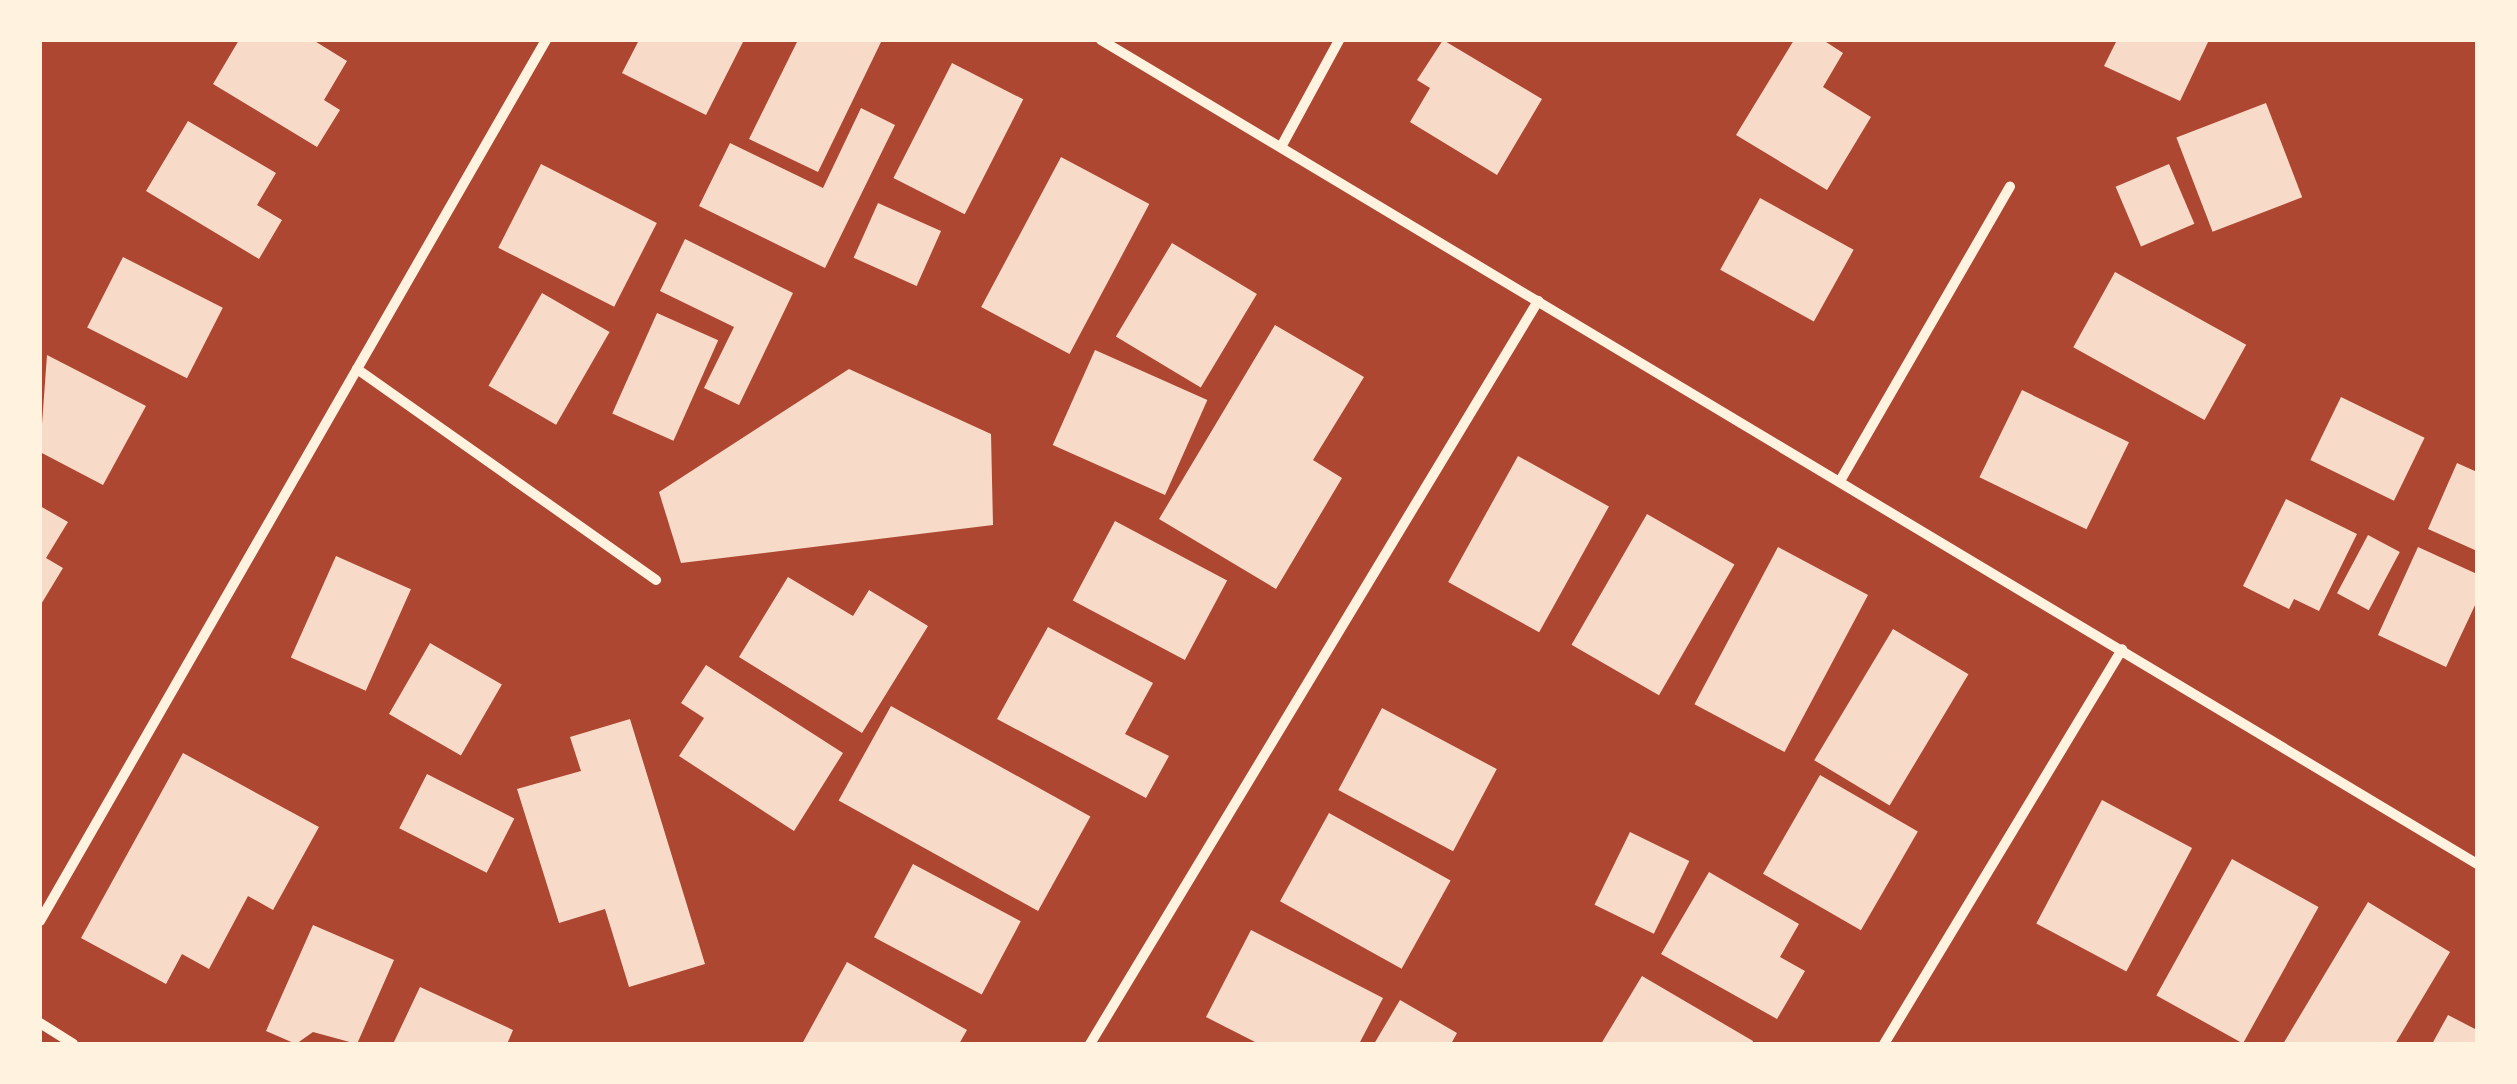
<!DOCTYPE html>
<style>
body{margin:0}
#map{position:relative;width:2517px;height:1084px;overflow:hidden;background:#c8553d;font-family:Helvetica,sans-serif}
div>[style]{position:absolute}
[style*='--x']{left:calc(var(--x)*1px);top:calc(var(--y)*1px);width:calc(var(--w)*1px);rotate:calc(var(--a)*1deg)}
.green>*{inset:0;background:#ae4732;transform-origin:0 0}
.building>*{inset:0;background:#f7dbc8;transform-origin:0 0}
.minor>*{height:10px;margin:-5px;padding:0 5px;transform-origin:5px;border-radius:5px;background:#fff3e0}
span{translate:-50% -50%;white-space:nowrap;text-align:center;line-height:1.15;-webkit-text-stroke:10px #fff3e0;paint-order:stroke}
.frame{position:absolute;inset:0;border:42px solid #fff3e0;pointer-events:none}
</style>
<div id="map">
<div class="green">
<i style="left:40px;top:40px;width:2437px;height:1004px"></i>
</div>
<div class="building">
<i style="clip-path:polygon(239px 40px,313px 40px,347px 61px,324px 100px,340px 110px,317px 147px,213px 84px)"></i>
<i style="clip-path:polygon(639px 40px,744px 40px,706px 115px,622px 73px)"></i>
<i style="clip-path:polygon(798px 40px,882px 40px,818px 172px,749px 139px)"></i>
<i style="clip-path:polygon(1443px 40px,1542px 99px,1497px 175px,1410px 122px,1430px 88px,1417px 80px)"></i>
<i style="clip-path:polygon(1794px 40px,1823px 40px,1843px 53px,1823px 87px,1871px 117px,1827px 190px,1736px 135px)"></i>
<i style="clip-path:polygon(2117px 40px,2209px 40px,2180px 101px,2104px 66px)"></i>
<i style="left:952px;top:63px;width:80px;height:129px;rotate:27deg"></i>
<i style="left:2266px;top:103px;width:101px;height:96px;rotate:69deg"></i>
<i style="clip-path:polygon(861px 108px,895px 125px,825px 268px,699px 206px,730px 143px,823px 188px)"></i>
<i style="clip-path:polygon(188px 121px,276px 173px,257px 205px,282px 220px,259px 259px,146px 191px)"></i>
<i style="left:1061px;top:157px;width:100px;height:170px;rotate:28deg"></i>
<i style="left:541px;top:164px;width:130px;height:94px;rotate:27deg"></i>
<i style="left:2169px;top:164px;width:65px;height:58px;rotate:67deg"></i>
<i style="left:1760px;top:198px;width:107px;height:82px;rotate:29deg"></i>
<i style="left:878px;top:203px;width:69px;height:60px;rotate:24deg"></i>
<i style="clip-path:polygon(685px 239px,793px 293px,739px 405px,704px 388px,734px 327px,660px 291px)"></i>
<i style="left:1172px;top:243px;width:99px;height:109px;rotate:31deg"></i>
<i style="left:123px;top:257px;width:112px;height:79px;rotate:27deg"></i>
<i style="left:2115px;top:272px;width:150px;height:86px;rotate:29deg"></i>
<i style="left:542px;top:293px;width:78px;height:107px;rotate:30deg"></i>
<i style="left:657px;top:313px;width:67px;height:110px;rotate:24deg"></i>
<i style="clip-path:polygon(1275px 325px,1364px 377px,1313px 460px,1342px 478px,1276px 589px,1159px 519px)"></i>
<i style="left:1095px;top:350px;width:123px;height:104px;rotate:24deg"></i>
<i style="clip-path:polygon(47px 355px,146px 406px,103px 485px,40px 452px)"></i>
<i style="clip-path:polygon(849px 369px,991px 434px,993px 525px,681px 563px,659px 492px)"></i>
<i style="left:2022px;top:390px;width:119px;height:97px;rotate:26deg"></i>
<i style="left:2341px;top:397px;width:93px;height:70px;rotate:26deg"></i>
<i style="left:1518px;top:456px;width:104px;height:144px;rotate:29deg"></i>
<i style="clip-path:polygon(2457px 463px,2477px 472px,2477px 551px,2428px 529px)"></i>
<i style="clip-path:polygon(2286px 499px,2357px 534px,2319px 611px,2294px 599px,2289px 609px,2243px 586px)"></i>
<i style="clip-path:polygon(40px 506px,68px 522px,46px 558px,63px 568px,40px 606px)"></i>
<i style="left:1647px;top:514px;width:101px;height:151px;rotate:30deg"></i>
<i style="left:1115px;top:521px;width:127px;height:90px;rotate:28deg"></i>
<i style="left:2368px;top:535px;width:36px;height:66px;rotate:28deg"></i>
<i style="left:1778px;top:547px;width:102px;height:178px;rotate:28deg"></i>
<i style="clip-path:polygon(2418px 547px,2477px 574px,2477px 601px,2446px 667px,2378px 635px)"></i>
<i style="left:336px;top:556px;width:82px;height:111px;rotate:24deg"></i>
<i style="clip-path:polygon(788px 577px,853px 616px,869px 590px,928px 626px,862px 733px,739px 657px)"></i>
<i style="clip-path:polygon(1048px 627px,1153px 683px,1125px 734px,1169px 756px,1146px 798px,997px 719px)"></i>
<i style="left:1893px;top:629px;width:88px;height:153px;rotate:31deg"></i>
<i style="left:430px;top:643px;width:83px;height:82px;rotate:30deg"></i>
<i style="clip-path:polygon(706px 665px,843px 753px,794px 831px,679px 756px,704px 718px,681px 703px)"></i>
<i style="left:891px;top:706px;width:228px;height:108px;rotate:29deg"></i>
<i style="left:1382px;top:708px;width:130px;height:93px;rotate:28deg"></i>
<i style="clip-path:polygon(630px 719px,705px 964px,629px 987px,605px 909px,559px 923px,517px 789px,581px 771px,570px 737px)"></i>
<i style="clip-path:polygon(183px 753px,319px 827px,273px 910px,248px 896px,209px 969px,182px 954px,166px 984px,81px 938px)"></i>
<i style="left:427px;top:774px;width:98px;height:61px;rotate:27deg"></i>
<i style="left:1820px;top:775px;width:113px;height:114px;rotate:30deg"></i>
<i style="left:2102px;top:800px;width:102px;height:140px;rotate:28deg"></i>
<i style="left:1329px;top:813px;width:139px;height:101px;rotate:29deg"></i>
<i style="left:1630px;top:832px;width:66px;height:81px;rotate:26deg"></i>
<i style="left:2232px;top:859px;width:99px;height:156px;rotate:29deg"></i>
<i style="left:913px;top:864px;width:122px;height:83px;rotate:28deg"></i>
<i style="clip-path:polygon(1709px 872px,1799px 924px,1780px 957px,1805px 971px,1777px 1019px,1661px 954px)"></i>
<i style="clip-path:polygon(2368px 902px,2450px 952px,2395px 1044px,2283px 1044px)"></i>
<i style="clip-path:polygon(313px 925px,394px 960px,357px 1044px,313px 1032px,296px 1044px,266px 1031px)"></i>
<i style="clip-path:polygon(1251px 930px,1383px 998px,1359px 1044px,1259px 1044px,1206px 1017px)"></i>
<i style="clip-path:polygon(847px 962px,967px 1030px,959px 1044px,802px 1044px)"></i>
<i style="clip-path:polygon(1642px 976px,1753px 1041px,1752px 1044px,1601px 1044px)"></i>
<i style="clip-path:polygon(420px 987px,513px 1030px,507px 1044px,393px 1044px)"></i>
<i style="clip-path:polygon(1400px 1000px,1457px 1033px,1451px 1044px,1374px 1044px)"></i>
<i style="clip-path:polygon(2448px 1015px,2477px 1030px,2477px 1044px,2432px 1044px)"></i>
</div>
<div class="minor">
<i style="--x:1101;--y:40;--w:1604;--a:30.91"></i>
<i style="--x:1281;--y:147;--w:122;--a:-61.5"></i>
<i style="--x:357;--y:369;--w:366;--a:35.2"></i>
<i style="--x:1840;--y:481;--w:340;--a:-60"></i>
<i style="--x:40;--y:921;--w:1016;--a:-60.13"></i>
<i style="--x:40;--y:1023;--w:39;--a:32"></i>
<i style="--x:1090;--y:1044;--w:868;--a:-58.91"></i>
<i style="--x:1884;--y:1044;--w:461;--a:-58.9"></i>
</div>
<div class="frame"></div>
</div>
